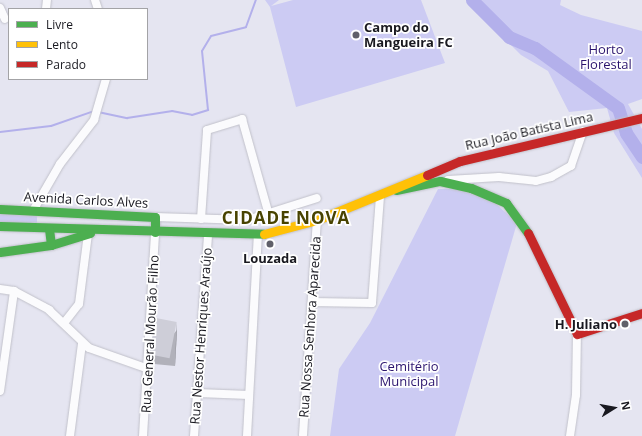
<!DOCTYPE html>
<meta charset="utf-8">
<style>
body{margin:0}
#map{position:relative;width:642px;height:436px;overflow:hidden;background:#e5e5f1;font-family:"Open Sans",sans-serif}
div>[style]{position:absolute}
[style*='--x']{left:calc(var(--x)*1px);top:calc(var(--y)*1px);width:calc(var(--w)*1px);rotate:calc(var(--a)*1deg)}
.green>*{inset:0;background:#cccbf3;transform-origin:0 0}
.stream>*{height:2px;margin:-1px;padding:0 1px;transform-origin:1px;border-radius:1px;background:#b3b0eb}
.river>*{height:13px;margin:-6.5px;padding:0 6.5px;transform-origin:6.5px;border-radius:6.5px;background:#b3b0eb}
.roads{filter:drop-shadow(0 0 1px #c1c1ca) drop-shadow(0 0 1px #c1c1ca)}
.street>*{height:8px;margin:-4px;padding:0 4px;transform-origin:4px;border-radius:4px;background:#fbfbfd}
.fast>*{height:9px;margin:-4.5px;padding:0 4.5px;transform-origin:4.5px;border-radius:4.5px;background:#4caf50}
.slow>*{height:9px;margin:-4.5px;padding:0 4.5px;transform-origin:4.5px;border-radius:4.5px;background:#ffc107}
.jam>*{height:9px;margin:-4.5px;padding:0 4.5px;transform-origin:4.5px;border-radius:4.5px;background:#c62828}
.wall>*{inset:0;background:#b1b1ba}
.shaded-wall>*{inset:0;background:#909097}
.building>*{inset:0;background:#ceced8;transform-origin:0 0}
.dots>*{width:11px;height:11px;translate:-50% -50%;box-sizing:border-box;border:2px solid #fff;border-radius:50%}
span{translate:-50% -50%;white-space:nowrap;text-align:center;line-height:1.15;-webkit-text-stroke:3.5px #fff;paint-order:stroke}
.poi-label{font-size:13px;color:#191920;font-weight:700}
.left{translate:0 -50%;text-align:left}
.right{translate:-100% -50%;text-align:right}
.park-label{font-size:13px;color:#2b146e}
.street-label{font-size:13px;color:#191920}
.district-label{font-size:17px;color:#484300;font-weight:700;letter-spacing:1px}
.legend{position:absolute;left:8px;top:8px;width:140px;height:72px;box-sizing:border-box;background:#fff;border:1px solid #a3a3a6;margin:0;padding:5px 7px;list-style:none;font-size:12px;color:#191920}
.legend li{display:flex;align-items:center;gap:8px;height:20px}
.legend b{width:20px;border:1px solid #a3a3a6}
.north{position:absolute;left:594px;top:388px;width:40px;height:40px;-webkit-text-stroke:3px #fff;paint-order:stroke;rotate:79deg;font-size:11px;font-weight:700;line-height:16px;text-align:center;color:#191920}
.north::after{content:'';display:block;margin:auto;width:14px;height:18px;background:#191920;clip-path:polygon(50% 0,100% 100%,50% 72%,0 100%)}
</style>
<div id="map">
<div class="green">
<i style="clip-path:polygon(265px 0,279px 0,271px 6px,293px 0,421px 0,445px 63px,296px 107px,270px 7px)"></i>
<i style="clip-path:polygon(466px 0,561px 0,560px 5px,581px 15px,642px 31px,642px 99px,628px 104px,642px 129px,642px 178px,614px 133px,607px 108px,569px 112px,548px 71px,521px 55px)"></i>
<i style="clip-path:polygon(438px 189px,457px 189px,492px 200px,517px 223px,455px 436px,330px 436px,339px 369px,370px 323px)"></i>
<i style="left:0;top:214px;width:37px;height:11px"></i>
</div>
<div class="stream">
<i style="--x:98;--y:112;--w:30;--a:12"></i>
<i style="--x:127;--y:118;--w:46;--a:-8.8"></i>
<i style="--x:172;--y:111;--w:20;--a:11"></i>
<i style="--x:192;--y:115;--w:17;--a:-17"></i>
<i style="--x:208;--y:110;--w:59;--a:-95.8"></i>
<i style="--x:202;--y:51;--w:17;--a:-59"></i>
<i style="--x:211;--y:36;--w:36;--a:-14"></i>
<i style="--x:246;--y:27;--w:29;--a:-70"></i>
<i style="--x:0;--y:132;--w:51;--a:-6.7"></i>
<i style="--x:51;--y:126;--w:46;--a:-19.2"></i>
</div>
<div class="river">
<i style="--x:472;--y:0;--w:52;--a:45"></i>
<i style="--x:509;--y:37;--w:28;--a:23"></i>
<i style="--x:535;--y:48;--w:102;--a:35.9"></i>
<i style="--x:618;--y:108;--w:26;--a:72"></i>
<i style="--x:626;--y:133;--w:29;--a:56"></i>
</div>
<div class="roads">
<div class="street">
<i style="--x:95;--y:0;--w:9;--a:72"></i>
<i style="--x:0;--y:8;--w:12;--a:66"></i>
<i style="--x:46;--y:9;--w:9;--a:-84"></i>
<i style="--x:448;--y:180;--w:51;--a:-3.4"></i>
<i style="--x:499;--y:177;--w:37;--a:6"></i>
<i style="--x:536;--y:181;--w:16;--a:-15"></i>
<i style="--x:551;--y:177;--w:23;--a:-29"></i>
<i style="--x:571;--y:166;--w:37;--a:-71"></i>
<i style="--x:34;--y:209;--w:52;--a:-60"></i>
<i style="--x:60;--y:164;--w:56;--a:-52.3"></i>
<i style="--x:94;--y:120;--w:43;--a:-73.7"></i>
<i style="--x:155;--y:217;--w:92;--a:1.9"></i>
<i style="--x:247;--y:220;--w:73;--a:-17.4"></i>
<i style="--x:201;--y:219;--w:89;--a:-86.1"></i>
<i style="--x:207;--y:130;--w:37;--a:-17"></i>
<i style="--x:242;--y:119;--w:100;--a:74.3"></i>
<i style="--x:0;--y:289;--w:14;--a:8"></i>
<i style="--x:14;--y:291;--w:40;--a:28"></i>
<i style="--x:49;--y:310;--w:55;--a:43.5"></i>
<i style="--x:89;--y:348;--w:64;--a:19.3"></i>
<i style="--x:312;--y:302;--w:60;--a:1"></i>
<i style="--x:372;--y:303;--w:107;--a:-85.7"></i>
<i style="--x:64;--y:323;--w:24;--a:-52"></i>
<i style="--x:79;--y:304;--w:71;--a:-82.7"></i>
<i style="--x:0;--y:391;--w:101;--a:-82"></i>
<i style="--x:198;--y:393;--w:51;--a:2.2"></i>
<i style="--x:303;--y:435;--w:215;--a:-86.3"></i>
<i style="--x:70;--y:436;--w:93;--a:-82.6"></i>
<i style="--x:143;--y:436;--w:204;--a:-86.6"></i>
<i style="--x:194;--y:436;--w:201;--a:-86"></i>
<i style="--x:247;--y:436;--w:200;--a:-86.9"></i>
<i style="--x:570;--y:436;--w:41;--a:-81.7"></i>
<i style="--x:576;--y:395;--w:61;--a:-89.1"></i>
</div>
<div class="fast">
<i style="--x:396;--y:190;--w:45;--a:-11.6"></i>
<i style="--x:440;--y:181;--w:32;--a:13"></i>
<i style="--x:471;--y:188;--w:38;--a:23"></i>
<i style="--x:506;--y:203;--w:37;--a:54"></i>
<i style="--x:0;--y:209;--w:155;--a:3"></i>
<i style="--x:155;--y:217;--w:15;--a:90"></i>
<i style="--x:0;--y:226;--w:264;--a:1.7"></i>
<i style="--x:51;--y:245;--w:41;--a:-17.1"></i>
<i style="--x:0;--y:252;--w:51;--a:-7.8"></i>
<i style="--x:51;--y:245;--w:16;--a:-97"></i>
</div>
<div class="slow">
<i style="--x:264;--y:234;--w:55;--a:-14.8"></i>
<i style="--x:317;--y:220;--w:119;--a:-22.2"></i>
</div>
<div class="jam">
<i style="--x:427;--y:175;--w:36;--a:-23"></i>
<i style="--x:460;--y:161;--w:187;--a:-13.3"></i>
<i style="--x:528;--y:233;--w:112;--a:64.1"></i>
<i style="--x:577;--y:334;--w:68;--a:-17.9"></i>
</div>
</div>
<div class="wall">
<i style="clip-path:polygon(177px 330px,175px 366px,154px 364px,154px 355px)"></i>
</div>
<div class="shaded-wall">
<i style="clip-path:polygon(177px 322px,177px 330px,175px 366px,175px 358px)"></i>
</div>
<div class="building">
<i style="left:156px;top:318px;width:21px;height:37px;rotate:11deg"></i>
</div>
<div class="dots">
<i style="left:356px;top:35px;background:#606069"></i>
<i style="left:270px;top:244px;background:#606069"></i>
<i style="left:625px;top:324px;background:#606069"></i>
</div>
<div class="poi-label">
<span class="left" style="left:364px;top:35px">Campo do<br>Mangueira FC</span>
<span style="left:270px;top:258px">Louzada</span>
<span class="right" style="left:617px;top:324px">H. Juliano</span>
</div>
<div class="park-label">
<span style="left:606px;top:57px">Horto<br>Florestal</span>
<span style="left:409px;top:374px">Cemitério<br>Municipal</span>
</div>
<div class="street-label">
<span style="left:529px;top:131px;rotate:-13deg">Rua João Batista Lima</span>
<span style="left:86px;top:200px;rotate:3deg">Avenida Carlos Alves</span>
<span style="left:310px;top:327px;rotate:-86deg">Rua Nossa Senhora Aparecida</span>
<span style="left:150px;top:334px;rotate:-87deg">Rua General Mourão Filho</span>
<span style="left:201px;top:336px;rotate:-86deg">Rua Nestor Henriques Araújo</span>
</div>
<div class="district-label">
<span style="left:286px;top:218px">CIDADE NOVA</span>
</div>
<ul class="legend">
<li><b style="height:5px;background:#4caf50"></b>Livre</li>
<li><b style="height:5px;background:#ffc107"></b>Lento</li>
<li><b style="height:5px;background:#c62828"></b>Parado</li>
</ul>
<div class="north">N</div>
</div>
